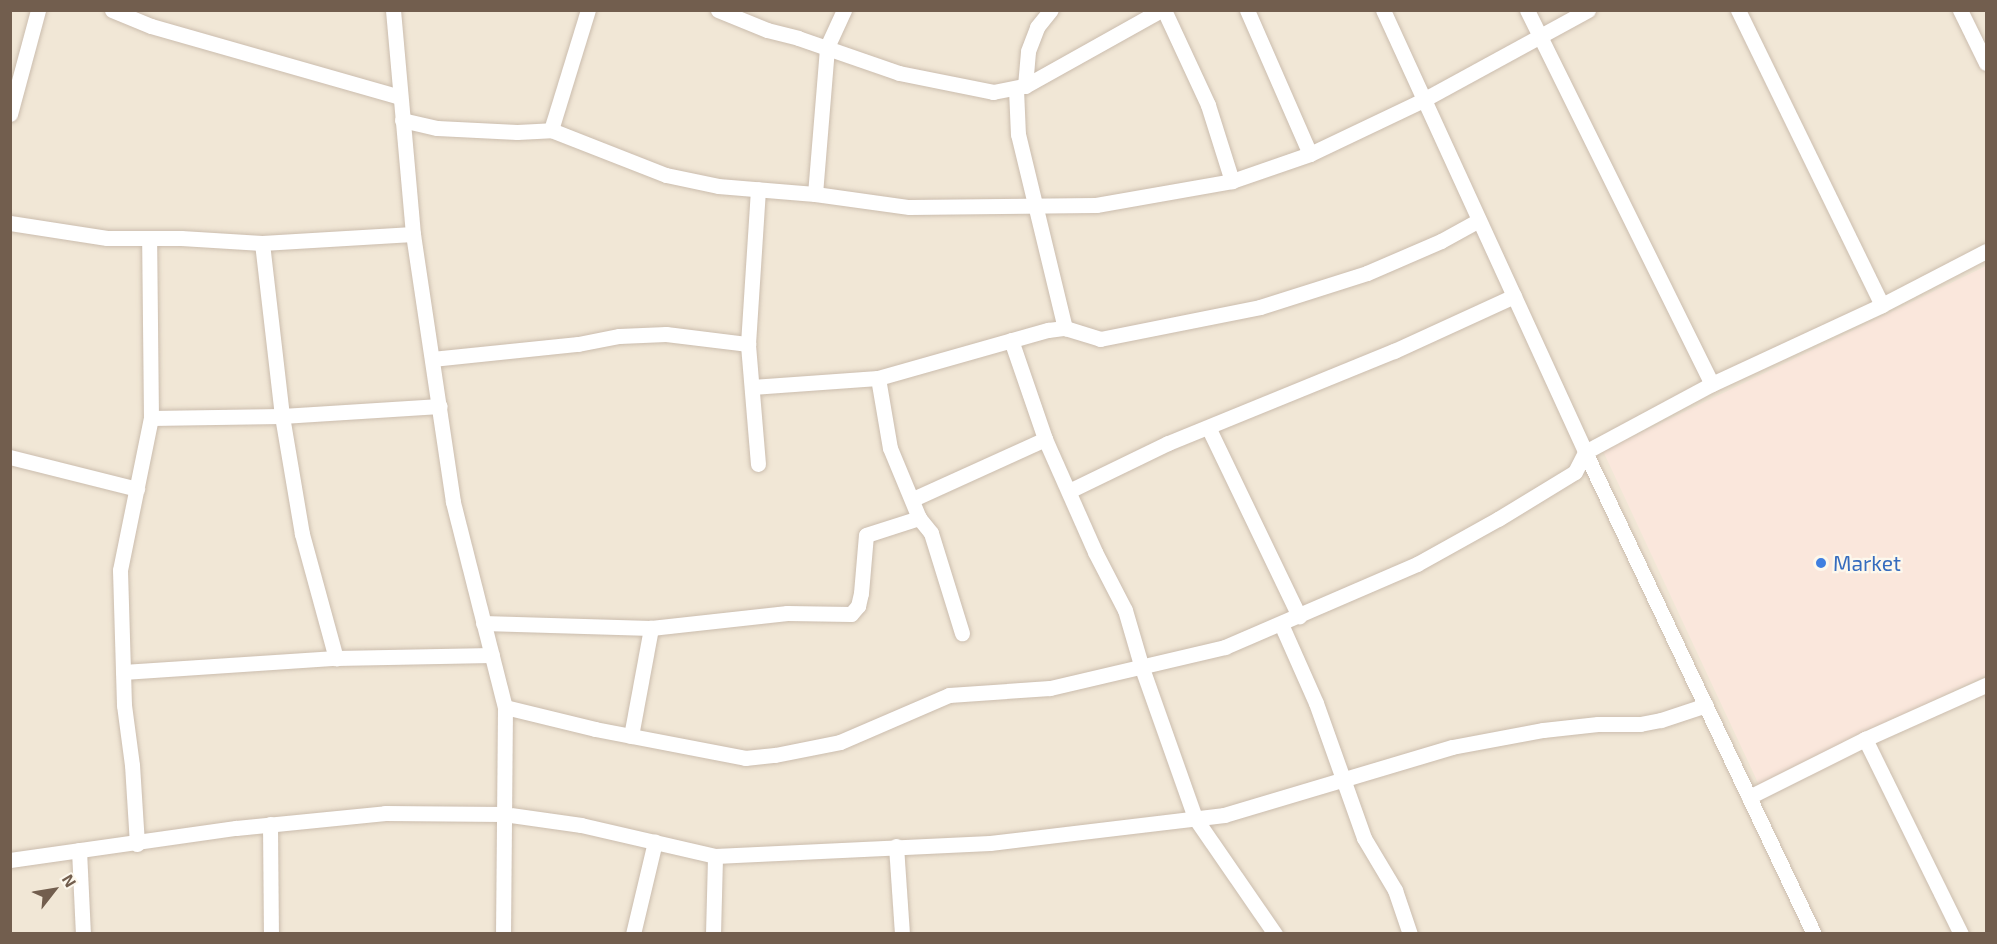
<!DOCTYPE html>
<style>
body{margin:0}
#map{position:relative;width:1997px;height:944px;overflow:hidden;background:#faf5e7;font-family:"Exo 2",sans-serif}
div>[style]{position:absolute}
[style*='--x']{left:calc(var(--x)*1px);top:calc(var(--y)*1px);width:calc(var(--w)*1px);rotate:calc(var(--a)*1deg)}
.residential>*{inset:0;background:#f1e7d6;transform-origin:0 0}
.commercial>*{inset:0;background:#fae7dc}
.roads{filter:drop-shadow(0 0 2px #cbbdae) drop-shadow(0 0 2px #cbbdae)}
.minor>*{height:15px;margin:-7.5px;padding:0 7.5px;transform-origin:7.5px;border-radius:7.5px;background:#fff}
.dots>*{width:16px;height:16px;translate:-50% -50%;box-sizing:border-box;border:3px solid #fdf8ed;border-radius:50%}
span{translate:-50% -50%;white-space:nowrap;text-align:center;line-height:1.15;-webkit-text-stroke:4.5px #fdf8ed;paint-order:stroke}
.shop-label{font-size:21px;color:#366cbe}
.left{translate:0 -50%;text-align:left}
.frame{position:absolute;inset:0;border:12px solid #725e4e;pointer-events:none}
.north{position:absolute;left:24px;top:860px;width:60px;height:60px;-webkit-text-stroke:4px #fdf8ed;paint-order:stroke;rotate:59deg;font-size:16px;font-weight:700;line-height:24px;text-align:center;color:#725e4e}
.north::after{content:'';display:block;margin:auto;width:21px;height:27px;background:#725e4e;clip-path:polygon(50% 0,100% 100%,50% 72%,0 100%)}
</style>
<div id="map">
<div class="residential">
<i style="left:11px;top:11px;width:1975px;height:922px"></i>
</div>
<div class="commercial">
<i style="clip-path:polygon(1986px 266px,1986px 675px,1759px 785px,1603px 451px)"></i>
</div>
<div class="roads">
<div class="minor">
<i style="--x:112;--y:10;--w:42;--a:22.3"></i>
<i style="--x:151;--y:26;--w:259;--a:15.9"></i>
<i style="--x:393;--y:10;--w:225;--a:84.9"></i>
<i style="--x:413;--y:234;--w:271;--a:81.5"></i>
<i style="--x:453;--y:502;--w:211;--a:75.8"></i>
<i style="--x:505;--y:707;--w:227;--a:90.5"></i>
<i style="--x:718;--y:10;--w:53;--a:22.2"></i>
<i style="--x:767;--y:30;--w:32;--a:14"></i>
<i style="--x:798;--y:38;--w:107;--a:19.1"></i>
<i style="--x:899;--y:73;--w:96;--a:11.4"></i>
<i style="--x:993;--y:92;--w:33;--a:-11"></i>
<i style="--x:1025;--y:86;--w:156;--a:-29.2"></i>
<i style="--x:1164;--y:10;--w:105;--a:65.1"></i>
<i style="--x:1208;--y:105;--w:80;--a:72.5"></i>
<i style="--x:1247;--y:10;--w:157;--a:66.4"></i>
<i style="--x:1383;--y:10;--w:486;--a:65.4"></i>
<i style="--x:1585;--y:452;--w:534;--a:64.59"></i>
<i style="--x:1527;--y:10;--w:417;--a:63.7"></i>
<i style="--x:1738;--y:10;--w:328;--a:64"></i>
<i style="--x:1960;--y:10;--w:59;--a:63.9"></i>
<i style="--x:1025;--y:86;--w:35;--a:-85"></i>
<i style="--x:1028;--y:51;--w:26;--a:-69"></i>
<i style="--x:1037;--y:27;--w:22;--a:-51"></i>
<i style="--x:1016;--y:89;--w:45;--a:87.5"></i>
<i style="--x:1018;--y:134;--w:200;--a:76.4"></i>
<i style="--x:10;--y:114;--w:108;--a:-74.9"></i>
<i style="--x:402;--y:120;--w:36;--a:13"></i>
<i style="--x:437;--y:128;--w:80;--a:2.9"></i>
<i style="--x:517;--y:132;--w:34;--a:-3"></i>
<i style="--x:551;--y:130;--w:123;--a:21.4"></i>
<i style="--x:666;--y:175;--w:53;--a:11.9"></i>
<i style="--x:718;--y:186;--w:97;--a:4.7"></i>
<i style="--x:815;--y:194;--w:95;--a:7.9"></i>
<i style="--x:909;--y:207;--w:187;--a:-0.6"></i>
<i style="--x:1096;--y:205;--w:138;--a:-10"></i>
<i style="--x:1232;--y:181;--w:83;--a:-19.1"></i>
<i style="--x:1310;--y:154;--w:125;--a:-25.5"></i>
<i style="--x:1423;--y:100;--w:188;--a:-28.6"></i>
<i style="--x:551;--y:130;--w:126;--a:-72.9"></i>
<i style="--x:815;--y:194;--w:147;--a:-85.3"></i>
<i style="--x:827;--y:47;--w:41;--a:-65.3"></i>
<i style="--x:10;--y:223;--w:98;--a:8.8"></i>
<i style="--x:107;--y:238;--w:74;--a:0"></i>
<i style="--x:181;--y:238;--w:81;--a:3.5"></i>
<i style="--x:262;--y:243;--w:151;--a:-3.4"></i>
<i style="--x:262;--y:243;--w:174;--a:83.4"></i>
<i style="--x:282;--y:416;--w:120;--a:80.4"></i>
<i style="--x:302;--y:534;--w:129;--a:74.7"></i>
<i style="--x:1011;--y:340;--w:105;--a:71"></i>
<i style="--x:1045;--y:439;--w:124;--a:66.1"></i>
<i style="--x:1095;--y:552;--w:65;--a:62.7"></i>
<i style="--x:1125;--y:610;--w:60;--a:73.7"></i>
<i style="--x:1142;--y:668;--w:159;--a:70.5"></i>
<i style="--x:1195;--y:818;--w:141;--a:55.4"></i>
<i style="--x:432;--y:359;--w:147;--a:-5.9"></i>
<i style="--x:578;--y:344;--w:42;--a:-11"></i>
<i style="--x:619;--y:336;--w:47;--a:-2.4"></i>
<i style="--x:666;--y:334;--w:83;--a:7"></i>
<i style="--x:878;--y:378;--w:71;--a:80.3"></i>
<i style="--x:890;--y:448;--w:76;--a:67.5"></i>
<i style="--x:919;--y:518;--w:19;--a:51"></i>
<i style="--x:931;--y:533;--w:105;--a:72.8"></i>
<i style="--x:752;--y:387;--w:126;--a:-4.1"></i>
<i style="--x:878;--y:378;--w:177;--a:-15.8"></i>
<i style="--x:1048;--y:330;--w:17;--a:-7"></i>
<i style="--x:1065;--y:328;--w:37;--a:17"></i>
<i style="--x:1100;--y:339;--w:163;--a:-11.3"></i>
<i style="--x:1260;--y:307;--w:112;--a:-17.6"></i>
<i style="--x:1367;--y:273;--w:81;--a:-23.4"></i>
<i style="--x:1441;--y:241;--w:43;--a:-28.9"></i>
<i style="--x:151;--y:418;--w:131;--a:-0.9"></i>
<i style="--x:282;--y:416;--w:158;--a:-3.6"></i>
<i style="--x:1209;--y:429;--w:208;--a:64.3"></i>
<i style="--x:10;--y:457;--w:131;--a:14.1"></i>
<i style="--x:758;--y:464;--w:120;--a:-94.8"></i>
<i style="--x:748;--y:344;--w:155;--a:-86.3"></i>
<i style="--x:1069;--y:491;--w:110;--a:-25.9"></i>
<i style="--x:1168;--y:443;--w:244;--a:-22.2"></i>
<i style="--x:1394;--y:351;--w:132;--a:-24.6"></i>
<i style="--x:913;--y:499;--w:145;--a:-24.4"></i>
<i style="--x:483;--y:623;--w:168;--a:1.7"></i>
<i style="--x:651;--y:628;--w:137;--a:-6.3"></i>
<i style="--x:787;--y:613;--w:64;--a:0.9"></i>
<i style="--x:851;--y:614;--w:11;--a:-49"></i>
<i style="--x:858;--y:606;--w:13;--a:-77"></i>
<i style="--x:861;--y:593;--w:58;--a:-85.1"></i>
<i style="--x:866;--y:535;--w:56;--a:-17.8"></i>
<i style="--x:1281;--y:624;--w:86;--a:66.1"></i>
<i style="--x:1316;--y:703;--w:143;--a:70.4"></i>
<i style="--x:1364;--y:838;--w:61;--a:59.2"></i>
<i style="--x:1395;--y:890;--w:46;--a:71.2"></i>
<i style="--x:123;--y:672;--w:213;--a:-3.8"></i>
<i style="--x:336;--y:658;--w:156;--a:-1.1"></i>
<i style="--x:505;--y:707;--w:93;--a:13.7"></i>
<i style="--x:595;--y:729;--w:153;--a:10.9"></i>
<i style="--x:745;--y:758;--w:30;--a:-6"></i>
<i style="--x:775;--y:755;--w:66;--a:-11.3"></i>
<i style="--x:840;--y:742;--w:119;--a:-23.3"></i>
<i style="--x:949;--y:695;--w:101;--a:-4"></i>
<i style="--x:1050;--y:688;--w:180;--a:-13.2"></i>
<i style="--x:1225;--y:647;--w:209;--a:-23.4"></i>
<i style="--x:1417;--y:564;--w:93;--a:-29.1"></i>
<i style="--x:1498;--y:519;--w:90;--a:-31.4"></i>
<i style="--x:1575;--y:472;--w:22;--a:-63"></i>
<i style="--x:1585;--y:452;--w:144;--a:-28.2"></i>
<i style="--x:1712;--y:384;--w:187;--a:-24.9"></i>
<i style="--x:1882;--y:305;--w:117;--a:-27.4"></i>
<i style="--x:631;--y:736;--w:110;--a:-79.5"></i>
<i style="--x:1865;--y:739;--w:217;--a:63.8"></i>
<i style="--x:1749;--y:797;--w:130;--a:-26.6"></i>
<i style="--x:1865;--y:739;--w:133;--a:-24.1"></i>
<i style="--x:270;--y:824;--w:110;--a:89.5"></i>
<i style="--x:137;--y:844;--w:79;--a:-93.6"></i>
<i style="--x:132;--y:765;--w:61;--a:-97.6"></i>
<i style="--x:124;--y:705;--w:135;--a:-91.7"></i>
<i style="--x:120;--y:570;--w:155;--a:-78.5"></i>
<i style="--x:151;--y:418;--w:180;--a:-90.6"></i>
<i style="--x:896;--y:846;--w:88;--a:86.1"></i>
<i style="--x:79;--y:850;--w:84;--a:87.3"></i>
<i style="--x:10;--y:860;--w:228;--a:-8.1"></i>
<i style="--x:236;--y:828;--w:150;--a:-5.7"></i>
<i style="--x:385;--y:813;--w:118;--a:0.5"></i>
<i style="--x:503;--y:814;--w:79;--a:8"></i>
<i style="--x:581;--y:825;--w:138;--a:13"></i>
<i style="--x:715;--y:856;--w:275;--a:-2.7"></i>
<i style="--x:990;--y:843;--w:236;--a:-6.8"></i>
<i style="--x:1224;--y:815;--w:238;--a:-16.6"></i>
<i style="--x:1452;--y:747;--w:93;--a:-10.6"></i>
<i style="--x:1543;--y:730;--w:55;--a:-6.2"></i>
<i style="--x:1598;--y:724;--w:42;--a:0"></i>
<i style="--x:1640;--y:724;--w:21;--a:-11"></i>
<i style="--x:1661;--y:720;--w:47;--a:-18.4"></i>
<i style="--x:633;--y:934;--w:95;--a:-76.6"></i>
<i style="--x:713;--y:934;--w:78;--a:-88.5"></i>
</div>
</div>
<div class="dots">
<i style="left:1821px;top:563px;background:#3f7fe0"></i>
</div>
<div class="shop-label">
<span class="left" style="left:1833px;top:563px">Market</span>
</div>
<div class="frame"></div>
<div class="north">N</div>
</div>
